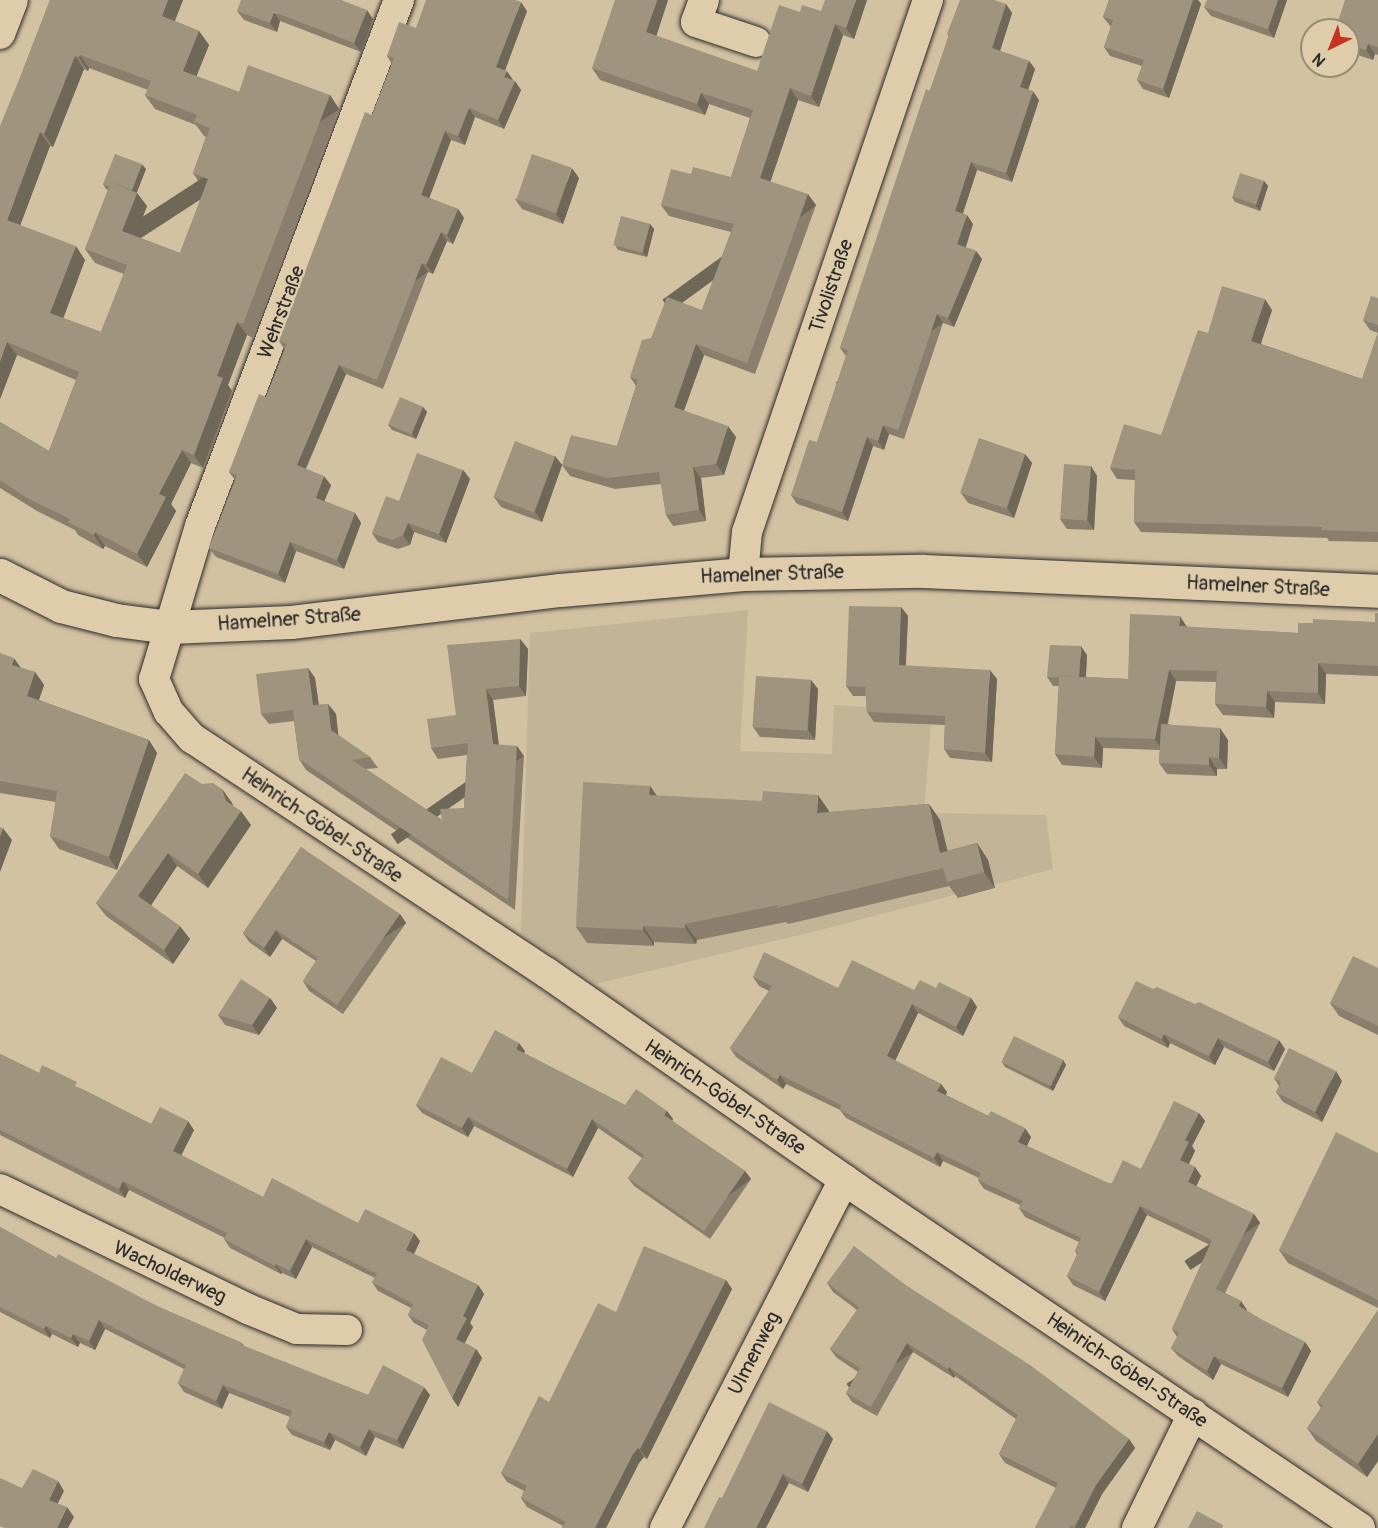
<!DOCTYPE html>
<meta charset="utf-8">
<style>
body{margin:0}
#map{position:relative;width:1378px;height:1528px;overflow:hidden;background:#d3c2a2;font-family:Pangolin,sans-serif}
div>[style]{position:absolute}
[style*='--x']{left:calc(var(--x)*1px);top:calc(var(--y)*1px);width:calc(var(--w)*1px);rotate:calc(var(--a)*1deg)}
.built>*{inset:0;background:#c3b497}
.roads{filter:drop-shadow(0 0 2px #2b2b2b) drop-shadow(0 0 2px #2b2b2b)}
.minor>*{height:30px;margin:-15px;padding:0 15px;transform-origin:15px;border-radius:15px;background:#deccaa}
.tertiary>*{height:33px;margin:-16.5px;padding:0 16.5px;transform-origin:16.5px;border-radius:16.5px;background:#deccaa}
.wall>*{inset:0;background:#897f6c}
.shaded-wall>*{inset:0;background:#6f6858;transform-origin:0 0}
.building>*{inset:0;background:#9f947e;transform-origin:0 0}
span{translate:-50% -50%;white-space:nowrap;text-align:center;line-height:1.15;-webkit-text-stroke:4.5px #deccaa;paint-order:stroke}
.street-label{font-size:20px;color:#2b2b2b}
.north{position:absolute;left:1300px;top:18px;width:60px;height:60px;box-sizing:border-box;background:#deccaa;border:2px solid #968c77;border-radius:50%;rotate:223deg;font-size:16px;font-weight:700;line-height:24px;text-align:center;color:#2b2b2b}
.north::after{content:'';display:block;margin:auto;width:21px;height:27px;background:#c8321e;clip-path:polygon(50% 0,100% 100%,50% 72%,0 100%)}
</style>
<div id="map">
<div class="built">
<i style="clip-path:polygon(748px 610px,740px 751px,832px 754px,834px 705px,932px 711px,924px 813px,1046px 815px,1053px 869px,824px 929px,596px 984px,521px 933px,530px 633px)"></i>
</div>
<div class="roads">
<div class="minor">
<i style="--x:399;--y:0;--w:562;--a:110.72"></i>
<i style="--x:200;--y:526;--w:160;--a:106.7"></i>
<i style="--x:154;--y:679;--w:36;--a:66"></i>
<i style="--x:169;--y:712;--w:35;--a:49"></i>
<i style="--x:192;--y:738;--w:426;--a:33.5"></i>
<i style="--x:547;--y:973;--w:376;--a:34.8"></i>
<i style="--x:856;--y:1188;--w:608;--a:34"></i>
<i style="--x:704;--y:0;--w:23;--a:110"></i>
<i style="--x:696;--y:22;--w:63;--a:18.4"></i>
<i style="--x:0;--y:34;--w:36;--a:-69"></i>
<i style="--x:743;--y:574;--w:42;--a:-84.6"></i>
<i style="--x:747;--y:532;--w:562;--a:-71.21"></i>
<i style="--x:0;--y:1189;--w:276;--a:25.8"></i>
<i style="--x:248;--y:1309;--w:53;--a:22.2"></i>
<i style="--x:297;--y:1329;--w:50;--a:1.1"></i>
<i style="--x:665;--y:1528;--w:392;--a:-62.8"></i>
<i style="--x:1137;--y:1528;--w:127;--a:-63.8"></i>
</div>
<div class="tertiary">
<i style="--x:0;--y:575;--w:68;--a:26.9"></i>
<i style="--x:61;--y:606;--w:57;--a:14.3"></i>
<i style="--x:116;--y:620;--w:53;--a:7.5"></i>
<i style="--x:169;--y:627;--w:122;--a:-2.3"></i>
<i style="--x:291;--y:622;--w:271;--a:-6.8"></i>
<i style="--x:560;--y:590;--w:184;--a:-5"></i>
<i style="--x:743;--y:574;--w:180;--a:-1"></i>
<i style="--x:923;--y:571;--w:455;--a:2.5"></i>
</div>
</div>
<div class="wall">
<i style="clip-path:polygon(evenodd,50px 0,183px 0,175px 21px,199px 31px,209px 45px,196px 76px,239px 92px,330px 95px,339px 109px,253px 338px,247px 335px,228px 385px,232px 391px,203px 468px,191px 463px,171px 504px,176px 511px,147px 567px,105px 546px,103px 549px,78px 535px,75px 530px,37px 511px,0 488px,0 422px,49px 451px,76px 380px,17px 355px,0 399px,23px 70px,50px 0,89px 68px,148px 90px,145px 95px,155px 109px,196px 125px,204px 136px,206px 137px,193px 173px,202px 187px,205px 188px,180px 253px,135px 236px,147px 206px,136px 192px,146px 169px,103px 184px,106px 189px,108px 190px,85px 249px,95px 263px,124px 274px,101px 332px,63px 318px,85px 260px,20px 225px,50px 146px,53px 147px,84px 69px,88px 71px,89px 68px)"></i>
<i style="clip-path:polygon(668px 0,656px 36px,757px 71px,800px 12px,821px 11px,867px 0,854px 39px,843px 35px,819px 107px,798px 100px,770px 182px,816px 205px,755px 374px,704px 355px,684px 411px,736px 437px,724px 475px,701px 478px,706px 521px,673px 526px,666px 515px,661px 484px,615px 489px,570px 476px,562px 465px,617px 446px,636px 386px,630px 377px,651px 338px,702px 310px,731px 232px,669px 216px,661px 205px,691px 174px,731px 177px,750px 118px,709px 104px,705px 115px,600px 80px,592px 68px)"></i>
<i style="clip-path:polygon(1109px 0,1198px 0,1201px 4px,1169px 98px,1143px 89px,1137px 80px,1142px 66px,1110px 56px,1104px 47px,1111px 27px,1103px 17px)"></i>
<i style="clip-path:polygon(1287px 0,1274px 38px,1211px 16px,1204px 7px)"></i>
<i style="clip-path:polygon(1378px 0,1378px 55px,1375px 54px,1373px 60px,1348px 52px,1348px 30px)"></i>
<i style="clip-path:polygon(1006px 4px,1012px 13px,1000px 51px,1029px 61px,1035px 69px,1028px 90px,1039px 100px,1012px 182px,977px 170px,963px 213px,973px 224px,965px 247px,976px 251px,982px 259px,954px 327px,943px 323px,904px 439px,889px 434px,884px 450px,873px 446px,848px 521px,797px 504px,791px 495px,817px 442px,846px 356px,840px 348px,949px 36px,947px 34px)"></i>
<i style="clip-path:polygon(237px 11px,373px 19px,361px 52px,280px 21px,277px 32px,244px 20px)"></i>
<i style="clip-path:polygon(527px 11px,505px 70px,521px 90px,504px 129px,475px 117px,465px 145px,451px 140px,429px 198px,458px 209px,464px 218px,453px 244px,447px 241px,433px 274px,428px 272px,383px 389px,346px 374px,306px 469px,331px 485px,324px 501px,355px 513px,361px 523px,344px 569px,296px 551px,285px 583px,216px 557px,209px 548px,235px 480px,229px 472px,266px 397px,285px 350px,279px 341px,372px 115px,392px 64px,387px 56px,416px 28px)"></i>
<i style="clip-path:polygon(579px 178px,563px 224px,522px 209px,515px 199px)"></i>
<i style="clip-path:polygon(1264px 181px,1268px 186px,1260px 211px,1235px 202px,1232px 197px)"></i>
<i style="clip-path:polygon(650px 224px,654px 229px,647px 257px,618px 250px,615px 245px)"></i>
<i style="clip-path:polygon(1378px 298px,1378px 542px,1329px 541px,1327px 538px,1141px 532px,1134px 522px,1135px 480px,1117px 479px,1110px 468px,1161px 435px,1208px 333px,1272px 310px,1261px 344px,1362px 379px,1378px 333px,1370px 330px,1363px 320px)"></i>
<i style="clip-path:polygon(423px 407px,427px 412px,416px 439px,392px 430px,388px 425px)"></i>
<i style="clip-path:polygon(1025px 454px,1032px 463px,1014px 518px,968px 503px,961px 493px)"></i>
<i style="clip-path:polygon(555px 456px,562px 465px,542px 522px,501px 507px,494px 497px)"></i>
<i style="clip-path:polygon(1091px 466px,1097px 476px,1094px 530px,1067px 529px,1060px 519px)"></i>
<i style="clip-path:polygon(463px 470px,470px 479px,446px 543px,414px 532px,410px 545px,398px 549px,378px 542px,372px 533px,399px 501px)"></i>
<i style="clip-path:polygon(901px 607px,908px 616px,906px 666px,997px 679px,992px 762px,950px 758px,944px 749px,945px 725px,874px 722px,867px 712px,866px 696px,853px 696px,846px 686px)"></i>
<i style="clip-path:polygon(1378px 613px,1378px 676px,1326px 674px,1325px 704px,1275px 702px,1274px 718px,1223px 715px,1215px 704px,1216px 682px,1176px 681px,1168px 724px,1228px 740px,1227px 769px,1217px 769px,1217px 776px,1167px 774px,1159px 763px,1160px 750px,1103px 748px,1102px 768px,1062px 765px,1055px 754px,1059px 686px,1053px 686px,1047px 677px,1087px 655px,1086px 677px,1128px 679px,1187px 627px,1298px 633px,1313px 623px,1375px 622px)"></i>
<i style="clip-path:polygon(520px 639px,528px 649px,526px 696px,493px 700px,499px 745px,524px 756px,515px 910px,306px 770px,299px 759px,294px 721px,269px 724px,261px 714px,308px 668px,315px 678px,319px 705px,328px 704px,336px 714px,338px 735px,370px 757px,378px 768px,366px 769px,442px 820px,464px 808px,467px 755px,438px 759px,431px 748px,456px 715px)"></i>
<i style="clip-path:polygon(0 653px,21px 668px,35px 672px,44px 685px,39px 700px,149px 740px,157px 753px,117px 870px,59px 849px,50px 836px,56px 802px,0 793px)"></i>
<i style="clip-path:polygon(811px 680px,818px 689px,815px 740px,760px 737px,753px 727px)"></i>
<i style="clip-path:polygon(202px 784px,222px 789px,232px 803px,233px 806px,251px 825px,208px 888px,177px 866px,151px 905px,190px 939px,173px 964px,106px 916px,96px 903px)"></i>
<i style="clip-path:polygon(650px 786px,657px 796px,829px 812px,929px 804px,940px 820px,947px 851px,977px 843px,988px 860px,995px 888px,958px 898px,949px 886px,788px 924px,786px 922px,697px 940px,696px 944px,654px 942px,654px 946px,587px 943px,576px 927px)"></i>
<i style="clip-path:polygon(301px 847px,406px 923px,343px 1014px,309px 991px,303px 981px,316px 961px,282px 939px,270px 957px,249px 942px,243px 933px)"></i>
<i style="clip-path:polygon(1378px 968px,1378px 1035px,1339px 1016px,1330px 1003px)"></i>
<i style="clip-path:polygon(753px 977px,838px 988px,914px 990px,936px 988px,971px 998px,977px 1007px,963px 1036px,918px 1013px,895px 1061px,941px 1084px,947px 1092px,946px 1095px,1031px 1137px,1027px 1146px,1108px 1183px,1112px 1183px,1141px 1169px,1199px 1113px,1205px 1121px,1192px 1146px,1195px 1151px,1189px 1164px,1195px 1167px,1201px 1176px,1196px 1186px,1254px 1214px,1260px 1223px,1225px 1293px,1241px 1301px,1247px 1311px,1264px 1321px,1305px 1342px,1311px 1351px,1288px 1397px,1221px 1364px,1213px 1380px,1178px 1356px,1171px 1348px,1177px 1337px,1172px 1329px,1210px 1245px,1147px 1215px,1105px 1301px,1073px 1285px,1067px 1276px,1077px 1255px,1075px 1251px,1079px 1242px,1025px 1217px,1019px 1208px,1020px 1205px,984px 1189px,978px 1180px,979px 1178px,943px 1161px,940px 1167px,846px 1118px,840px 1110px,786px 1084px,783px 1089px,736px 1057px,730px 1048px,769px 991px,759px 986px)"></i>
<i style="clip-path:polygon(1153px 989px,1285px 1049px,1274px 1071px,1224px 1047px,1215px 1065px,1170px 1043px,1168px 1048px,1124px 1026px,1118px 1017px)"></i>
<i style="clip-path:polygon(270px 998px,277px 1008px,259px 1035px,225px 1025px,218px 1015px)"></i>
<i style="clip-path:polygon(525px 1051px,524px 1053px,625px 1105px,667px 1111px,673px 1119px,672px 1121px,745px 1171px,751px 1179px,710px 1239px,634px 1186px,628px 1178px,642px 1158px,598px 1128px,573px 1177px,474px 1126px,468px 1137px,422px 1113px,416px 1105px,472px 1073px)"></i>
<i style="clip-path:polygon(0 1054px,39px 1073px,82px 1089px,151px 1124px,194px 1130px,181px 1155px,263px 1197px,358px 1223px,420px 1241px,414px 1254px,478px 1285px,484px 1294px,470px 1323px,473px 1327px,465px 1343px,476px 1349px,482px 1358px,458px 1407px,427px 1330px,414px 1323px,408px 1315px,411px 1308px,378px 1291px,372px 1282px,375px 1278px,312px 1247px,296px 1279px,282px 1273px,281px 1274px,230px 1248px,224px 1239px,225px 1238px,129px 1190px,125px 1198px,0 1135px)"></i>
<i style="clip-path:polygon(1063px 1060px,1066px 1065px,1053px 1091px,1005px 1067px,1002px 1062px)"></i>
<i style="clip-path:polygon(1274px 1078px,1342px 1081px,1322px 1122px,1283px 1102px,1276px 1092px,1279px 1086px)"></i>
<i style="clip-path:polygon(1378px 1153px,1378px 1308px,1288px 1263px,1279px 1250px)"></i>
<i style="clip-path:polygon(0 1227px,56px 1258px,159px 1307px,242px 1343px,244px 1346px,368px 1395px,430px 1395px,403px 1449px,375px 1437px,366px 1456px,335px 1440px,330px 1450px,292px 1435px,286px 1427px,290px 1417px,229px 1393px,222px 1409px,184px 1392px,178px 1383px,184px 1369px,105px 1329px,95px 1350px,80px 1343px,78px 1347px,52px 1334px,50px 1338px,0 1312px)"></i>
<i style="clip-path:polygon(726px 1280px,732px 1289px,647px 1459px,644px 1457px,639px 1463px,606px 1528px,562px 1528px,563px 1526px,527px 1507px,521px 1498px,524px 1491px,507px 1482px,501px 1473px,549px 1402px,616px 1312px)"></i>
<i style="clip-path:polygon(827px 1283px,907px 1286px,1129px 1439px,1135px 1448px,1102px 1494px,1085px 1528px,1035px 1528px,1056px 1488px,1005px 1463px,999px 1454px,1016px 1419px,955px 1376px,954px 1378px,913px 1352px,877px 1416px,852px 1402px,846px 1393px,858px 1372px,837px 1358px,830px 1349px,857px 1310px,833px 1292px)"></i>
<i style="clip-path:polygon(1378px 1310px,1378px 1461px,1367px 1477px,1316px 1441px,1307px 1428px,1321px 1408px,1317px 1402px)"></i>
<i style="clip-path:polygon(833px 1439px,808px 1492px,789px 1483px,722px 1498px)"></i>
</div>
<div class="shaded-wall">
<i style="clip-path:polygon(168px 0,183px 0,171px 30px,162px 16px)"></i>
<i style="clip-path:polygon(657px 0,668px 0,654px 43px,646px 32px)"></i>
<i style="clip-path:polygon(856px 0,867px 0,854px 39px,846px 28px)"></i>
<i style="clip-path:polygon(1193px 0,1198px 0,1201px 4px,1169px 98px,1163px 89px)"></i>
<i style="clip-path:polygon(1278px 0,1287px 0,1274px 38px,1268px 29px)"></i>
<i style="clip-path:polygon(521px 2px,527px 11px,503px 76px,496px 67px)"></i>
<i style="clip-path:polygon(1006px 4px,1012px 13px,998px 57px,992px 48px)"></i>
<i style="clip-path:polygon(367px 10px,373px 19px,361px 52px,354px 43px)"></i>
<i style="clip-path:polygon(274px 12px,280px 21px,277px 32px,270px 23px)"></i>
<i style="clip-path:polygon(835px 24px,843px 35px,819px 107px,811px 96px)"></i>
<i style="clip-path:polygon(199px 31px,209px 45px,193px 85px,183px 71px)"></i>
<i style="clip-path:polygon(1368px 44px,1375px 54px,1373px 60px,1366px 50px)"></i>
<i style="clip-path:polygon(80px 55px,89px 68px,88px 71px,79px 57px)"></i>
<i style="clip-path:polygon(75px 56px,84px 69px,53px 147px,44px 134px)"></i>
<i style="clip-path:polygon(1029px 61px,1035px 69px,1026px 96px,1020px 87px)"></i>
<i style="clip-path:polygon(507px 71px,513px 80px,504px 77px)"></i>
<i style="clip-path:polygon(515px 81px,521px 90px,504px 129px,498px 120px)"></i>
<i style="clip-path:polygon(790px 88px,798px 100px,768px 189px,760px 178px)"></i>
<i style="clip-path:polygon(1033px 91px,1039px 100px,1012px 182px,1006px 173px)"></i>
<i style="clip-path:polygon(701px 93px,709px 104px,705px 115px,697px 104px)"></i>
<i style="left:330px;top:95px;width:17px;height:245px;rotate:57deg"></i>
<i style="clip-path:polygon(469px 108px,475px 117px,465px 145px,458px 136px)"></i>
<i style="clip-path:polygon(445px 131px,451px 140px,427px 204px,421px 195px)"></i>
<i style="clip-path:polygon(40px 132px,50px 146px,17px 234px,7px 220px)"></i>
<i style="clip-path:polygon(971px 162px,977px 170px,961px 219px,955px 211px)"></i>
<i style="clip-path:polygon(142px 164px,146px 169px,134px 200px,130px 195px)"></i>
<i style="clip-path:polygon(572px 168px,579px 178px,563px 224px,556px 214px)"></i>
<i style="clip-path:polygon(1264px 181px,1268px 186px,1260px 211px,1256px 206px)"></i>
<i style="clip-path:polygon(137px 193px,147px 206px,132px 245px,122px 231px)"></i>
<i style="left:808px;top:194px;width:14px;height:180px;rotate:54deg"></i>
<i style="clip-path:polygon(458px 209px,464px 218px,453px 244px,447px 235px)"></i>
<i style="clip-path:polygon(967px 215px,973px 224px,964px 253px,957px 244px)"></i>
<i style="clip-path:polygon(650px 224px,654px 229px,647px 257px,643px 252px)"></i>
<i style="clip-path:polygon(441px 232px,447px 241px,433px 274px,426px 265px)"></i>
<i style="clip-path:polygon(76px 246px,85px 260px,60px 327px,50px 313px)"></i>
<i style="clip-path:polygon(976px 251px,982px 259px,954px 327px,948px 318px)"></i>
<i style="left:422px;top:263px;width:11px;height:125px;rotate:56deg"></i>
<i style="clip-path:polygon(1265px 299px,1272px 310px,1258px 351px,1251px 341px)"></i>
<i style="left:937px;top:314px;width:11px;height:122px;rotate:56deg"></i>
<i style="clip-path:polygon(237px 322px,247px 335px,228px 385px,232px 391px,203px 468px,194px 455px,217px 376px)"></i>
<i style="clip-path:polygon(7px 342px,17px 355px,0 399px,0 361px)"></i>
<i style="clip-path:polygon(696px 344px,704px 355px,681px 418px,674px 407px)"></i>
<i style="clip-path:polygon(339px 365px,346px 374px,303px 474px,297px 465px)"></i>
<i style="clip-path:polygon(423px 407px,427px 412px,416px 439px,412px 434px)"></i>
<i style="clip-path:polygon(883px 425px,889px 434px,884px 450px,878px 441px)"></i>
<i style="clip-path:polygon(728px 426px,736px 437px,724px 475px,716px 464px)"></i>
<i style="clip-path:polygon(867px 437px,873px 446px,848px 521px,842px 512px)"></i>
<i style="clip-path:polygon(182px 450px,191px 463px,171px 504px,176px 511px,147px 567px,137px 554px,159px 494px)"></i>
<i style="clip-path:polygon(1025px 454px,1032px 463px,1014px 518px,1007px 508px)"></i>
<i style="clip-path:polygon(555px 456px,562px 465px,542px 522px,535px 512px)"></i>
<i style="clip-path:polygon(1091px 466px,1097px 476px,1094px 530px,1087px 520px)"></i>
<i style="clip-path:polygon(693px 467px,701px 478px,706px 521px,699px 510px)"></i>
<i style="clip-path:polygon(463px 470px,470px 479px,446px 543px,439px 534px)"></i>
<i style="clip-path:polygon(324px 476px,331px 485px,322px 507px,316px 498px)"></i>
<i style="clip-path:polygon(355px 513px,361px 523px,344px 569px,337px 560px)"></i>
<i style="clip-path:polygon(408px 523px,414px 532px,410px 545px,403px 535px)"></i>
<i style="clip-path:polygon(95px 532px,105px 546px,103px 549px,94px 535px)"></i>
<i style="clip-path:polygon(290px 542px,296px 551px,285px 583px,278px 574px)"></i>
<i style="clip-path:polygon(901px 607px,908px 616px,905px 675px,899px 665px)"></i>
<i style="clip-path:polygon(1180px 616px,1187px 627px,1179px 626px)"></i>
<i style="clip-path:polygon(520px 639px,528px 649px,526px 696px,519px 686px)"></i>
<i style="clip-path:polygon(1081px 646px,1087px 655px,1085px 687px,1079px 678px)"></i>
<i style="clip-path:polygon(14px 658px,23px 671px,12px 665px)"></i>
<i style="clip-path:polygon(1318px 663px,1326px 674px,1325px 704px,1318px 693px)"></i>
<i style="clip-path:polygon(308px 668px,315px 678px,320px 716px,313px 705px)"></i>
<i style="clip-path:polygon(990px 670px,997px 679px,992px 762px,985px 753px)"></i>
<i style="clip-path:polygon(1169px 670px,1176px 681px,1162px 750px,1155px 739px)"></i>
<i style="clip-path:polygon(35px 672px,44px 685px,36px 708px,27px 696px)"></i>
<i style="clip-path:polygon(811px 680px,818px 689px,815px 740px,808px 730px)"></i>
<i style="clip-path:polygon(486px 689px,493px 700px,500px 755px,493px 744px)"></i>
<i style="clip-path:polygon(1267px 691px,1275px 702px,1274px 718px,1266px 707px)"></i>
<i style="clip-path:polygon(328px 704px,336px 714px,339px 741px,331px 730px)"></i>
<i style="clip-path:polygon(1220px 728px,1228px 740px,1227px 769px,1219px 758px)"></i>
<i style="clip-path:polygon(1095px 737px,1103px 748px,1102px 768px,1094px 757px)"></i>
<i style="clip-path:polygon(149px 740px,157px 753px,117px 870px,109px 857px)"></i>
<i style="left:517px;top:746px;width:12px;height:154px;rotate:55deg"></i>
<i style="clip-path:polygon(1209px 757px,1217px 769px,1217px 776px,1209px 765px)"></i>
<i style="clip-path:polygon(650px 786px,661px 802px,649px 795px)"></i>
<i style="clip-path:polygon(222px 789px,232px 803px,236px 815px,226px 801px)"></i>
<i style="clip-path:polygon(818px 795px,829px 811px,828px 829px,817px 813px)"></i>
<i style="clip-path:polygon(929px 804px,940px 820px,952px 869px,940px 853px)"></i>
<i style="clip-path:polygon(241px 811px,251px 825px,208px 888px,198px 874px)"></i>
<i style="clip-path:polygon(3px 828px,12px 840px,0 872px,0 836px)"></i>
<i style="clip-path:polygon(977px 843px,988px 860px,995px 888px,984px 872px)"></i>
<i style="clip-path:polygon(168px 853px,177px 866px,148px 910px,138px 896px)"></i>
<i style="left:400px;top:914px;width:11px;height:111px;rotate:56deg"></i>
<i style="clip-path:polygon(685px 924px,697px 940px,696px 944px,685px 928px)"></i>
<i style="clip-path:polygon(180px 926px,190px 939px,173px 964px,164px 950px)"></i>
<i style="clip-path:polygon(643px 926px,654px 942px,654px 946px,643px 930px)"></i>
<i style="clip-path:polygon(276px 930px,282px 939px,270px 957px,264px 948px)"></i>
<i style="clip-path:polygon(270px 998px,277px 1008px,259px 1035px,252px 1025px)"></i>
<i style="clip-path:polygon(971px 998px,977px 1007px,963px 1036px,956px 1027px)"></i>
<i style="clip-path:polygon(912px 1004px,918px 1013px,893px 1065px,887px 1056px)"></i>
<i style="clip-path:polygon(1164px 1034px,1170px 1043px,1168px 1048px,1162px 1039px)"></i>
<i style="clip-path:polygon(1218px 1038px,1224px 1047px,1215px 1065px,1209px 1056px)"></i>
<i style="clip-path:polygon(1279px 1040px,1285px 1049px,1274px 1071px,1268px 1062px)"></i>
<i style="clip-path:polygon(519px 1043px,525px 1051px,522px 1057px,516px 1049px)"></i>
<i style="clip-path:polygon(1063px 1060px,1066px 1065px,1053px 1091px,1049px 1086px)"></i>
<i style="clip-path:polygon(1336px 1071px,1342px 1081px,1322px 1122px,1315px 1112px)"></i>
<i style="clip-path:polygon(780px 1075px,786px 1084px,783px 1089px,777px 1080px)"></i>
<i style="clip-path:polygon(941px 1084px,947px 1092px,943px 1100px,937px 1091px)"></i>
<i style="clip-path:polygon(667px 1111px,673px 1119px,670px 1124px,664px 1115px)"></i>
<i style="clip-path:polygon(1199px 1113px,1205px 1121px,1192px 1146px,1195px 1151px,1186px 1169px,1180px 1160px,1185px 1140px)"></i>
<i style="clip-path:polygon(468px 1117px,474px 1126px,468px 1137px,462px 1128px)"></i>
<i style="clip-path:polygon(592px 1119px,598px 1128px,573px 1177px,567px 1169px)"></i>
<i style="clip-path:polygon(188px 1121px,194px 1130px,179px 1160px,173px 1151px)"></i>
<i style="clip-path:polygon(1025px 1128px,1031px 1137px,1025px 1150px,1018px 1142px)"></i>
<i style="clip-path:polygon(937px 1152px,943px 1161px,940px 1167px,934px 1158px)"></i>
<i style="clip-path:polygon(1195px 1167px,1201px 1176px,1194px 1191px,1188px 1182px)"></i>
<i style="left:745px;top:1171px;width:10px;height:73px;rotate:53deg"></i>
<i style="clip-path:polygon(123px 1181px,129px 1190px,125px 1198px,119px 1189px)"></i>
<i style="clip-path:polygon(1140px 1206px,1147px 1215px,1105px 1301px,1099px 1292px)"></i>
<i style="left:1254px;top:1214px;width:11px;height:84px;rotate:56deg"></i>
<i style="clip-path:polygon(414px 1233px,420px 1241px,412px 1258px,406px 1250px)"></i>
<i style="clip-path:polygon(306px 1239px,312px 1247px,296px 1279px,290px 1271px)"></i>
<i style="clip-path:polygon(276px 1264px,282px 1273px,281px 1274px,275px 1266px)"></i>
<i style="clip-path:polygon(726px 1280px,732px 1289px,647px 1459px,640px 1449px)"></i>
<i style="clip-path:polygon(478px 1285px,484px 1294px,470px 1323px,473px 1327px,462px 1348px,456px 1339px,463px 1316px)"></i>
<i style="clip-path:polygon(1241px 1301px,1247px 1310px,1245px 1315px,1239px 1306px)"></i>
<i style="clip-path:polygon(99px 1320px,105px 1329px,95px 1350px,89px 1341px)"></i>
<i style="clip-path:polygon(46px 1326px,52px 1334px,50px 1338px,44px 1329px)"></i>
<i style="clip-path:polygon(73px 1334px,80px 1343px,78px 1347px,71px 1338px)"></i>
<i style="clip-path:polygon(1305px 1342px,1311px 1351px,1288px 1397px,1282px 1388px)"></i>
<i style="left:907px;top:1343px;width:11px;height:73px;rotate:56deg"></i>
<i style="clip-path:polygon(476px 1349px,482px 1358px,458px 1407px,452px 1398px)"></i>
<i style="clip-path:polygon(1214px 1356px,1221px 1364px,1213px 1380px,1207px 1371px)"></i>
<i style="clip-path:polygon(949px 1367px,955px 1376px,954px 1378px,948px 1369px)"></i>
<i style="clip-path:polygon(223px 1385px,229px 1393px,222px 1409px,216px 1401px)"></i>
<i style="clip-path:polygon(424px 1387px,430px 1395px,403px 1449px,397px 1440px)"></i>
<i style="clip-path:polygon(369px 1429px,375px 1437px,366px 1456px,360px 1447px)"></i>
<i style="clip-path:polygon(827px 1431px,833px 1439px,808px 1492px,802px 1484px)"></i>
<i style="clip-path:polygon(329px 1432px,335px 1440px,330px 1450px,324px 1442px)"></i>
<i style="clip-path:polygon(1378px 1434px,1378px 1461px,1367px 1477px,1358px 1464px)"></i>
<i style="clip-path:polygon(1129px 1439px,1135px 1448px,1102px 1494px,1085px 1528px,1075px 1528px,1096px 1485px)"></i>
<i style="clip-path:polygon(638px 1448px,644px 1457px,639px 1463px,606px 1528px,595px 1528px,633px 1454px)"></i>
<i style="clip-path:polygon(783px 1474px,789px 1483px,766px 1528px,756px 1528px)"></i>
<i style="clip-path:polygon(58px 1481px,64px 1491px,55px 1509px,49px 1500px)"></i>
<i style="clip-path:polygon(67px 1507px,74px 1517px,68px 1528px,57px 1528px)"></i>
</div>
<div class="building">
<i style="clip-path:polygon(evenodd,50px 0,168px 0,162px 16px,199px 31px,183px 71px,239px 92px,248px 65px,330px 95px,243px 324px,237px 322px,217px 376px,223px 378px,194px 455px,182px 450px,159px 494px,166px 497px,137px 554px,95px 532px,94px 535px,68px 522px,70px 519px,27px 498px,0 480px,0 422px,49px 451px,79px 372px,7px 342px,0 361px,0 126px,23px 70px,50px 0,80px 55px,151px 81px,145px 95px,197px 115px,194px 122px,210px 128px,193px 173px,208px 179px,180px 253px,122px 231px,137px 193px,111px 182px,85px 249px,127px 265px,101px 332px,50px 313px,76px 246px,7px 220px,40px 132px,44px 134px,75px 56px,79px 57px,80px 55px)"></i>
<i style="clip-path:polygon(241px 0,341px 0,367px 10px,354px 43px,274px 12px,270px 23px,237px 11px)"></i>
<i style="clip-path:polygon(426px 0,515px 0,521px 2px,496px 67px,507px 71px,504px 77px,515px 81px,498px 120px,469px 108px,458px 136px,445px 131px,421px 195px,458px 209px,447px 235px,441px 232px,426px 265px,422px 263px,377px 380px,339px 365px,297px 465px,324px 476px,316px 498px,355px 513px,337px 560px,290px 542px,278px 574px,209px 548px,237px 475px,229px 472px,259px 394px,266px 397px,287px 344px,279px 341px,365px 112px,372px 115px,394px 58px,387px 56px,399px 22px,416px 28px)"></i>
<i style="clip-path:polygon(615px 0,657px 0,646px 32px,757px 71px,779px 5px,800px 12px,802px 5px,821px 11px,825px 0,856px 0,846px 28px,835px 24px,811px 96px,790px 88px,760px 178px,808px 194px,747px 363px,696px 344px,674px 407px,728px 426px,716px 464px,693px 467px,699px 510px,666px 515px,659px 472px,607px 478px,562px 465px,571px 435px,617px 446px,638px 380px,630px 377px,642px 340px,651px 338px,667px 297px,702px 310px,734px 224px,661px 205px,671px 169px,691px 174px,693px 167px,731px 177px,753px 110px,701px 93px,697px 104px,592px 68px)"></i>
<i style="clip-path:polygon(960px 0,994px 0,1006px 4px,992px 48px,1029px 61px,1020px 87px,1033px 91px,1006px 173px,971px 162px,955px 211px,967px 215px,957px 244px,976px 251px,948px 318px,937px 314px,898px 430px,883px 425px,878px 441px,867px 437px,842px 512px,791px 495px,809px 440px,817px 442px,848px 350px,840px 348px,926px 89px,930px 91px,949px 34px,947px 34px)"></i>
<i style="clip-path:polygon(1109px 0,1193px 0,1163px 89px,1137px 80px,1144px 60px,1104px 47px,1113px 20px,1103px 17px)"></i>
<i style="clip-path:polygon(1207px 0,1278px 0,1268px 29px,1204px 7px)"></i>
<i style="clip-path:polygon(1345px 0,1378px 0,1378px 47px,1368px 44px,1366px 50px,1348px 44px,1348px 30px,1335px 30px)"></i>
<i style="clip-path:polygon(115px 154px,142px 164px,132px 190px,111px 182px,110px 187px,103px 184px)"></i>
<i style="left:532px;top:154px;width:42px;height:48px;rotate:19deg"></i>
<i style="left:1240px;top:173px;width:25px;height:25px;rotate:18deg"></i>
<i style="left:621px;top:216px;width:30px;height:30px;rotate:15deg"></i>
<i style="clip-path:polygon(1222px 286px,1265px 299px,1251px 341px,1362px 379px,1378px 332px,1378px 532px,1322px 530px,1322px 527px,1134px 522px,1135px 470px,1110px 468px,1124px 424px,1161px 435px,1198px 330px,1208px 333px)"></i>
<i style="clip-path:polygon(1371px 296px,1378px 298px,1378px 325px,1363px 320px)"></i>
<i style="left:400px;top:397px;width:25px;height:30px;rotate:23deg"></i>
<i style="left:979px;top:438px;width:49px;height:58px;rotate:19deg"></i>
<i style="left:515px;top:441px;width:43px;height:60px;rotate:21deg"></i>
<i style="clip-path:polygon(417px 453px,463px 470px,439px 534px,408px 523px,403px 535px,392px 540px,372px 533px,386px 496px,399px 501px)"></i>
<i style="left:1064px;top:464px;width:27px;height:55px;rotate:4deg"></i>
<i style="clip-path:polygon(849px 606px,901px 607px,899px 665px,990px 670px,985px 753px,944px 749px,945px 716px,867px 712px,865px 687px,846px 686px)"></i>
<i style="clip-path:polygon(1375px 613px,1378px 613px,1378px 666px,1318px 663px,1318px 693px,1267px 691px,1266px 707px,1215px 704px,1217px 671px,1169px 670px,1155px 739px,1095px 737px,1094px 757px,1055px 754px,1059px 676px,1128px 679px,1130px 614px,1180px 616px,1179px 626px,1298px 633px,1298px 623px,1313px 623px,1313px 619px,1375px 622px)"></i>
<i style="clip-path:polygon(520px 639px,519px 686px,486px 689px,493px 744px,517px 746px,508px 900px,299px 759px,293px 710px,261px 714px,256px 674px,308px 668px,313px 705px,328px 704px,331px 730px,370px 757px,352px 760px,442px 820px,440px 809px,464px 808px,468px 743px,431px 748px,427px 719px,456px 715px,447px 645px)"></i>
<i style="clip-path:polygon(1050px 645px,1081px 646px,1079px 677px,1059px 676px,1059px 677px,1047px 677px)"></i>
<i style="clip-path:polygon(0 653px,14px 658px,12px 665px,35px 672px,27px 696px,149px 740px,109px 857px,50px 836px,57px 791px,0 781px)"></i>
<i style="left:756px;top:676px;width:55px;height:51px;rotate:4deg"></i>
<i style="clip-path:polygon(1161px 724px,1220px 728px,1219px 758px,1209px 757px,1209px 765px,1159px 763px)"></i>
<i style="clip-path:polygon(185px 773px,202px 784px,213px 783px,222px 789px,226px 801px,241px 811px,198px 874px,168px 853px,138px 896px,180px 926px,164px 950px,96px 903px)"></i>
<i style="clip-path:polygon(583px 782px,650px 786px,649px 795px,762px 801px,763px 791px,818px 795px,817px 813px,929px 804px,940px 853px,977px 843px,984px 872px,947px 882px,943px 868px,776px 908px,778px 905px,685px 924px,685px 928px,643px 926px,643px 930px,576px 927px)"></i>
<i style="clip-path:polygon(0 827px,3px 828px,0 836px)"></i>
<i style="clip-path:polygon(301px 847px,400px 914px,337px 1005px,303px 981px,318px 958px,276px 930px,264px 948px,243px 933px)"></i>
<i style="clip-path:polygon(764px 952px,838px 988px,852px 960px,914px 990px,920px 980px,936px 988px,939px 982px,971px 998px,956px 1027px,912px 1004px,887px 1056px,941px 1084px,937px 1091px,988px 1116px,991px 1111px,1025px 1128px,1018px 1142px,1108px 1183px,1112px 1183px,1123px 1160px,1141px 1169px,1174px 1101px,1199px 1113px,1185px 1140px,1189px 1142px,1180px 1160px,1195px 1167px,1188px 1182px,1254px 1214px,1216px 1289px,1241px 1301px,1239px 1306px,1264px 1321px,1305px 1342px,1282px 1388px,1214px 1356px,1207px 1371px,1171px 1348px,1179px 1333px,1172px 1329px,1212px 1240px,1140px 1206px,1099px 1292px,1067px 1276px,1078px 1253px,1075px 1251px,1081px 1238px,1019px 1208px,1023px 1201px,978px 1180px,981px 1173px,937px 1152px,934px 1158px,840px 1110px,841px 1105px,780px 1075px,777px 1080px,730px 1048px,772px 986px,753px 977px)"></i>
<i style="clip-path:polygon(1353px 956px,1378px 968px,1378px 1026px,1330px 1003px)"></i>
<i style="clip-path:polygon(241px 979px,270px 998px,252px 1025px,218px 1015px)"></i>
<i style="clip-path:polygon(1136px 981px,1153px 989px,1157px 987px,1195px 1004px,1199px 1002px,1279px 1040px,1268px 1062px,1218px 1038px,1209px 1056px,1164px 1034px,1162px 1039px,1118px 1017px)"></i>
<i style="clip-path:polygon(495px 1030px,519px 1043px,516px 1049px,625px 1105px,636px 1089px,667px 1111px,664px 1115px,745px 1171px,704px 1231px,628px 1178px,644px 1155px,592px 1119px,567px 1169px,468px 1117px,462px 1128px,416px 1105px,441px 1057px,472px 1073px)"></i>
<i style="left:1014px;top:1036px;width:55px;height:29px;rotate:26deg"></i>
<i style="clip-path:polygon(1289px 1048px,1336px 1071px,1315px 1112px,1276px 1092px,1281px 1082px,1274px 1078px)"></i>
<i style="clip-path:polygon(0 1054px,39px 1073px,42px 1065px,77px 1082px,75px 1086px,151px 1124px,160px 1107px,188px 1121px,173px 1151px,263px 1197px,272px 1178px,358px 1223px,365px 1209px,414px 1233px,406px 1250px,478px 1285px,463px 1316px,467px 1318px,456px 1339px,476px 1349px,452px 1398px,422px 1340px,429px 1325px,408px 1315px,413px 1304px,372px 1282px,377px 1274px,306px 1239px,290px 1271px,276px 1264px,275px 1266px,224px 1239px,227px 1233px,123px 1181px,119px 1189px,0 1130px)"></i>
<i style="clip-path:polygon(1336px 1132px,1378px 1153px,1378px 1300px,1279px 1250px)"></i>
<i style="clip-path:polygon(0 1227px,56px 1258px,58px 1254px,159px 1307px,242px 1343px,241px 1345px,368px 1395px,383px 1365px,424px 1387px,397px 1440px,369px 1429px,360px 1447px,329px 1432px,324px 1442px,286px 1427px,292px 1411px,223px 1385px,216px 1401px,178px 1383px,186px 1365px,99px 1320px,89px 1341px,73px 1334px,71px 1338px,46px 1326px,44px 1329px,0 1307px)"></i>
<i style="clip-path:polygon(644px 1246px,726px 1280px,640px 1449px,638px 1448px,633px 1454px,595px 1528px,562px 1528px,566px 1522px,521px 1498px,527px 1486px,501px 1473px,539px 1396px,549px 1402px,598px 1303px,616px 1312px)"></i>
<i style="clip-path:polygon(854px 1246px,907px 1286px,1030px 1365px,1129px 1439px,1096px 1485px,1074px 1527px,1071px 1525px,1069px 1528px,1035px 1528px,1058px 1483px,999px 1454px,1018px 1415px,949px 1367px,948px 1369px,907px 1343px,871px 1407px,846px 1393px,860px 1368px,830px 1349px,859px 1307px,827px 1283px)"></i>
<i style="clip-path:polygon(1378px 1310px,1378px 1434px,1358px 1464px,1307px 1428px,1323px 1405px,1317px 1402px)"></i>
<i style="clip-path:polygon(769px 1402px,827px 1431px,802px 1484px,783px 1474px,756px 1528px,704px 1528px,719px 1497px,722px 1498px)"></i>
<i style="clip-path:polygon(33px 1469px,58px 1481px,49px 1500px,67px 1507px,57px 1528px,5px 1528px,0 1526px,0 1478px,22px 1488px)"></i>
<i style="clip-path:polygon(1197px 1511px,1223px 1525px,1222px 1528px,1188px 1528px)"></i>
</div>
<div class="street-label">
<span style="left:831px;top:286px;rotate:-71deg">Tivolistraße</span>
<span style="left:281px;top:312px;rotate:-69deg">Wehrstraße</span>
<span style="left:772px;top:574px;rotate:-2deg">Hamelner Straße</span>
<span style="left:1258px;top:586px;rotate:3deg">Hamelner Straße</span>
<span style="left:289px;top:619px;rotate:-4deg">Hamelner Straße</span>
<span style="left:322px;top:825px;rotate:34deg">Heinrich-Göbel-Straße</span>
<span style="left:725px;top:1097px;rotate:34deg">Heinrich-Göbel-Straße</span>
<span style="left:170px;top:1272px;rotate:25deg">Wacholderweg</span>
<span style="left:754px;top:1353px;rotate:-63deg">Ulmenweg</span>
<span style="left:1127px;top:1370px;rotate:34deg">Heinrich-Göbel-Straße</span>
</div>
<div class="north">N</div>
</div>
